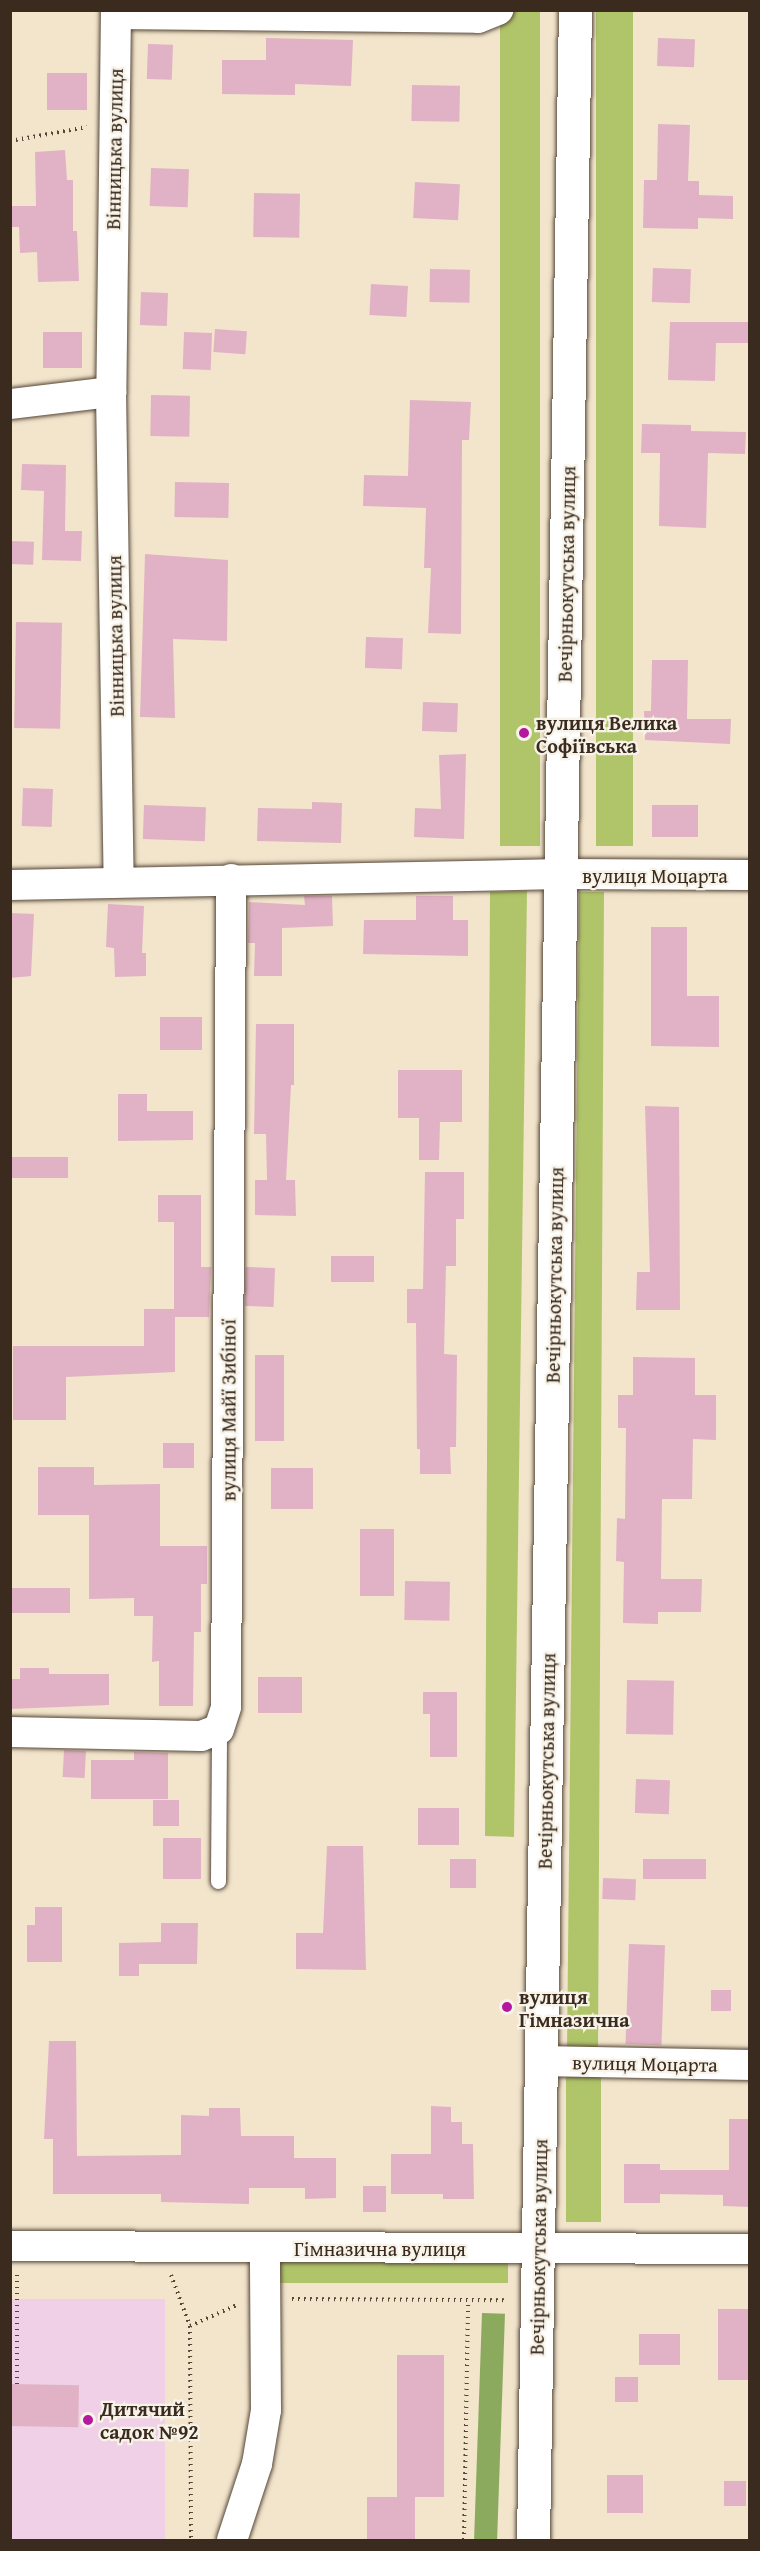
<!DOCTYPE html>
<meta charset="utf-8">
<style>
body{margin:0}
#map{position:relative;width:760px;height:2551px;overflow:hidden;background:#f2e5cc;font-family:"Gentium Book Plus",serif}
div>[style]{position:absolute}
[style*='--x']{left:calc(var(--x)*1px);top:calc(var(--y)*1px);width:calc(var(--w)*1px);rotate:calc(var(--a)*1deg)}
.built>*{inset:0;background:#efd0e6;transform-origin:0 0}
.green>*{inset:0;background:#b0c56a;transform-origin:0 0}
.forest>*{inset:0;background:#8caa5e;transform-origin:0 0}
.building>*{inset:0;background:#e1b2c5;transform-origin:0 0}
.path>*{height:4px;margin-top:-2px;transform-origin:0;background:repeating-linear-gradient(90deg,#564638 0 1.5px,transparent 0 6px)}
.roads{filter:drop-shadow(0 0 2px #564638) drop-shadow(0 0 2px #564638)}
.service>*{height:15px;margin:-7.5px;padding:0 7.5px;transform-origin:7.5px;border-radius:7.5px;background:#fff}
.minor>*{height:30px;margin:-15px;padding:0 15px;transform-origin:15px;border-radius:15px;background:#fff}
.tertiary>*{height:33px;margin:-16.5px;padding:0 16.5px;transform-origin:16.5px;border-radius:16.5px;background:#fff}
.dots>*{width:16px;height:16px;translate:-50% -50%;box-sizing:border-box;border:3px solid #f7f3e8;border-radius:50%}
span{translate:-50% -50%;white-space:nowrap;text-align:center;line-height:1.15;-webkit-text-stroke:4.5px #f7f3e8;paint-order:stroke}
.street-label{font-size:20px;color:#3b2a1e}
.poi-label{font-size:20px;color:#3b2a1e;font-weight:700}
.left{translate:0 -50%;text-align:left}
.frame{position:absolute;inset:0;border:12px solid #3b2a1e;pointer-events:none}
</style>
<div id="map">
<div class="built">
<i style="left:11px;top:2299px;width:154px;height:241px"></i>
</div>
<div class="green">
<i style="left:500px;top:11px;width:40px;height:835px"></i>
<i style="left:596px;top:11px;width:37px;height:835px"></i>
<i style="clip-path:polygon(527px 891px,514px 1837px,485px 1836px,490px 892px)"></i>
<i style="clip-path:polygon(579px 892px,604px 892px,598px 2052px,567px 2051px)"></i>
<i style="left:566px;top:2077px;width:35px;height:145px"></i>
<i style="left:276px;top:2260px;width:232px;height:23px"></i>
</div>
<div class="forest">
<i style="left:482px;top:2313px;width:23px;height:227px;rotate:2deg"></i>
</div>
<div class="building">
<i style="clip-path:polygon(266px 38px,353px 40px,351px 86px,295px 84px,295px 95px,222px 94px,222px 60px,266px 60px)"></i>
<i style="left:658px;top:38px;width:37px;height:28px;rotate:2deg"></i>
<i style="left:148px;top:44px;width:25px;height:35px;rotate:2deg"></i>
<i style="left:47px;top:73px;width:40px;height:37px"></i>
<i style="left:412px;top:85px;width:48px;height:36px;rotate:1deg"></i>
<i style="clip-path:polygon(658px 124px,690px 125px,688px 181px,699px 181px,699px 195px,733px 196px,733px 219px,698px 218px,698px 229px,643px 228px,644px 180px,657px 180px)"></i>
<i style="clip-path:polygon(65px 150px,67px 180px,73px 180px,73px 231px,77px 231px,79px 281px,38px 282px,37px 252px,20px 253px,19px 227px,10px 227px,10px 206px,36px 206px,35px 152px)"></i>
<i style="left:151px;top:168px;width:38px;height:38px;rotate:2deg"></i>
<i style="left:415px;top:182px;width:45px;height:36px;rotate:3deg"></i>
<i style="left:254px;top:193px;width:46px;height:44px;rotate:1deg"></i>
<i style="left:653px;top:268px;width:38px;height:34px;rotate:2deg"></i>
<i style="left:430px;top:269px;width:40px;height:33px;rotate:1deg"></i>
<i style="left:371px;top:284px;width:37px;height:31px;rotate:3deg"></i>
<i style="left:141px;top:292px;width:27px;height:33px;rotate:2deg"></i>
<i style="clip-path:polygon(670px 322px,750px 322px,750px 343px,716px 343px,715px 381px,668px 380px)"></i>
<i style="left:215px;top:329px;width:32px;height:23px;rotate:4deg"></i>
<i style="left:43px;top:332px;width:39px;height:36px"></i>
<i style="left:184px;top:332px;width:28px;height:37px;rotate:2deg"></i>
<i style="left:151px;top:395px;width:39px;height:41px;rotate:1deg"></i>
<i style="clip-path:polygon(410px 400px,471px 402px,469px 440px,462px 440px,461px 634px,428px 633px,431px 568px,424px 568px,426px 508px,363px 506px,364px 475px,408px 476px)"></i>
<i style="clip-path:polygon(642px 424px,691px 425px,691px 431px,746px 432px,745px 454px,708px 453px,706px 528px,659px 526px,660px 453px,641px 453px)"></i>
<i style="clip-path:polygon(22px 464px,66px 465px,65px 531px,82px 531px,81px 561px,42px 560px,44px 491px,21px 490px)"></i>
<i style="left:175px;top:482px;width:54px;height:35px;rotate:1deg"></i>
<i style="left:10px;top:541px;width:24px;height:23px;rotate:2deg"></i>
<i style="clip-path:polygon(145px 554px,228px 560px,227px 641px,173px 639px,175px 718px,140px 717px)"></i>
<i style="left:16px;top:622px;width:46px;height:106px;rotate:1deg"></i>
<i style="left:366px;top:637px;width:37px;height:31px;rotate:2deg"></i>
<i style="clip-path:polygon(652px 660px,688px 660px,687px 719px,731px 719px,730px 744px,645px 740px,644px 711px,651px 711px)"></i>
<i style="left:423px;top:702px;width:35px;height:29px;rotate:2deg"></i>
<i style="clip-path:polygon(466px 754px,464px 839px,414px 837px,415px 808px,441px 809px,439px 755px)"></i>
<i style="left:23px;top:788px;width:30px;height:38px;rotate:2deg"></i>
<i style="clip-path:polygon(312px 802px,342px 803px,341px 843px,257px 841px,258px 808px,312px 809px)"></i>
<i style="left:144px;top:805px;width:62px;height:34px;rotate:2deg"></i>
<i style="left:652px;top:805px;width:46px;height:32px"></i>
<i style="clip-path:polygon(304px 896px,332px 896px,333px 926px,282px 928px,282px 976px,254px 976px,255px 943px,248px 943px,249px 902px,305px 905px)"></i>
<i style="clip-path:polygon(416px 896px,453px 896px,453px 920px,468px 920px,468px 956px,363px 954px,364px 920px,416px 920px)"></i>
<i style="clip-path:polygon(108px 904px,144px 906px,142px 953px,146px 953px,146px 976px,115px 977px,114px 948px,106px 947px)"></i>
<i style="clip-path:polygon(10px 913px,34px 914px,31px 976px,10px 978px)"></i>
<i style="clip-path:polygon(651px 927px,687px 927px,687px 996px,719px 996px,719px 1047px,651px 1046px)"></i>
<i style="left:160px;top:1017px;width:42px;height:33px"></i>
<i style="clip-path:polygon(256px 1024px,294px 1024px,294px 1085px,291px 1085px,286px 1180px,295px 1180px,296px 1216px,255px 1215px,255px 1180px,267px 1180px,266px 1134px,254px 1134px)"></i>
<i style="clip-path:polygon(398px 1070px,462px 1070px,462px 1122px,440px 1122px,439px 1160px,419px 1160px,419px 1118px,398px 1118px)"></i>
<i style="clip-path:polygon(118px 1094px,147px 1094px,147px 1111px,193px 1111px,193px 1140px,118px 1141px)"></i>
<i style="clip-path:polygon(645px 1106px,679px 1107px,680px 1310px,636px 1310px,637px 1272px,650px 1272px)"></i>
<i style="left:68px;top:1157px;width:21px;height:58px;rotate:90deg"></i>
<i style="clip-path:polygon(425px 1172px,464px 1172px,464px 1219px,456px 1219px,456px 1266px,446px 1266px,444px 1354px,457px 1355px,456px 1447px,450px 1447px,451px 1474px,420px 1474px,420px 1449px,417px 1449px,416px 1323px,407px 1323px,407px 1289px,423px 1289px)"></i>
<i style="clip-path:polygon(158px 1195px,201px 1195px,201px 1267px,211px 1267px,209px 1317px,175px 1317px,175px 1372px,66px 1377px,66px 1420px,13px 1420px,13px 1346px,144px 1346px,144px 1309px,174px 1309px,174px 1222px,158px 1222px)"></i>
<i style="left:331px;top:1256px;width:43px;height:26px"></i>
<i style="left:246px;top:1267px;width:29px;height:39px;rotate:2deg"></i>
<i style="left:255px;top:1355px;width:29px;height:86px"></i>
<i style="clip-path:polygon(633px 1357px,695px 1358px,695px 1395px,716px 1395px,716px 1440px,693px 1439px,692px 1499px,662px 1499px,661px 1579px,702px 1579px,701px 1612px,658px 1612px,658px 1624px,623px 1623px,624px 1562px,616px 1561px,617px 1518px,625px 1519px,626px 1428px,618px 1428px,618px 1395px,633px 1395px)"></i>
<i style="left:194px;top:1443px;width:25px;height:31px;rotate:90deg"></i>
<i style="clip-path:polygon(38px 1467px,94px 1467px,94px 1485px,160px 1484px,160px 1546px,207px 1546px,207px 1584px,201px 1584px,201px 1632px,194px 1632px,193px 1706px,159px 1706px,159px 1661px,152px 1662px,153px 1616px,134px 1616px,134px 1598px,89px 1599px,89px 1515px,38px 1515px)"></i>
<i style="left:271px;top:1468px;width:42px;height:41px"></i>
<i style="left:360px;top:1529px;width:34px;height:67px"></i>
<i style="left:405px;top:1581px;width:45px;height:39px;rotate:1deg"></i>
<i style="left:10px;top:1588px;width:60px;height:25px"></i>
<i style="clip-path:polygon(20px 1668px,49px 1668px,49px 1674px,109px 1674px,109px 1705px,10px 1709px,10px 1679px,20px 1679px)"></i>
<i style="left:258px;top:1677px;width:44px;height:36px"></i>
<i style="left:627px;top:1680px;width:47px;height:54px;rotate:1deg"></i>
<i style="clip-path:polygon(423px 1692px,457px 1692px,457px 1757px,430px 1757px,430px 1714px,423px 1714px)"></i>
<i style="left:64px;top:1750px;width:22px;height:27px;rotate:3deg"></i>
<i style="clip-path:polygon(134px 1752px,168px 1753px,168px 1799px,91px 1799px,91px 1760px,134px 1760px)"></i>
<i style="left:636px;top:1779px;width:34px;height:34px;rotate:2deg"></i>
<i style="left:153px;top:1800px;width:26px;height:26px"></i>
<i style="left:418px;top:1808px;width:41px;height:37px"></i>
<i style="left:163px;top:1838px;width:38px;height:41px"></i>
<i style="clip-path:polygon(327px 1846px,363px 1846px,366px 1970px,296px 1969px,296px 1933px,323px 1933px)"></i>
<i style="left:450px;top:1859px;width:26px;height:29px"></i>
<i style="left:643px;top:1859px;width:63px;height:20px"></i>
<i style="left:603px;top:1878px;width:33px;height:21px;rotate:2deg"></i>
<i style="clip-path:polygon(35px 1907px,62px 1907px,62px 1962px,27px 1962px,27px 1925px,35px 1925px)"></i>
<i style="clip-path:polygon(161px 1923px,198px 1923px,197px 1964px,139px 1964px,139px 1976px,119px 1976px,119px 1943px,161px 1942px)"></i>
<i style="left:629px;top:1944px;width:36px;height:100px;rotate:2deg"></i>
<i style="left:711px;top:1990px;width:20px;height:21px"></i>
<i style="clip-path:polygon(49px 2041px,76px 2041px,77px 2156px,181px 2155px,181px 2115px,209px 2116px,209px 2108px,240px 2108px,241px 2136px,294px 2136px,294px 2158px,336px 2158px,336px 2198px,305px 2199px,305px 2188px,249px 2188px,249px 2204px,161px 2202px,161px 2194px,53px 2194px,53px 2139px,44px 2139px)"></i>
<i style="clip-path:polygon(431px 2106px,451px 2107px,451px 2122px,462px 2122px,462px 2144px,473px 2144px,474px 2199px,443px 2199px,443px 2194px,391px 2194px,391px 2154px,431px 2154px)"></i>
<i style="clip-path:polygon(729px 2119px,750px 2119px,750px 2207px,723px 2206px,723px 2195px,660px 2194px,660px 2203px,624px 2203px,624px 2164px,660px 2164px,660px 2170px,729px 2170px)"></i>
<i style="left:363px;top:2186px;width:23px;height:26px"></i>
<i style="left:718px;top:2309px;width:32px;height:71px"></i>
<i style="left:639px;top:2334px;width:41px;height:31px"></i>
<i style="left:397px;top:2355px;width:47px;height:142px"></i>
<i style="left:615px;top:2377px;width:23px;height:25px"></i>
<i style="left:10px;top:2384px;width:69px;height:42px;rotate:1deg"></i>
<i style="left:607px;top:2475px;width:36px;height:38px"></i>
<i style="left:746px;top:2481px;width:25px;height:22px;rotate:90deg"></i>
<i style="left:367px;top:2497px;width:48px;height:44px"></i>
</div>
<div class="path">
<i style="--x:10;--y:141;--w:78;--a:-10.3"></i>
<i style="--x:171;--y:2275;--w:54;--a:69.6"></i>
<i style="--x:190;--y:2326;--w:51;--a:-24.1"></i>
<i style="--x:292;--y:2299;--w:215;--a:0.3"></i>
<i style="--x:190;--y:2326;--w:214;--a:89.7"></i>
<i style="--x:17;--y:2384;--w:111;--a:-90"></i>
<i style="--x:464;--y:2540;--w:240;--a:-89"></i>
</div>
<div class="roads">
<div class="service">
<i style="--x:218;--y:1881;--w:152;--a:-89.6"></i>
</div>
<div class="minor">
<i style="--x:116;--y:10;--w:382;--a:90.7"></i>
<i style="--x:111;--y:392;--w:488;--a:89.1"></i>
<i style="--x:116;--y:14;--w:362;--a:0.6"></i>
<i style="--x:478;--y:18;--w:22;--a:-22"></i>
<i style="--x:10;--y:404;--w:102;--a:-6.8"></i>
<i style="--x:10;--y:885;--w:551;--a:-1.14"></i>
<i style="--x:561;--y:874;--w:189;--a:0.3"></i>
<i style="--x:10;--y:1732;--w:191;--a:1.2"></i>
<i style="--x:201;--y:1736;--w:19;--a:-21"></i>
<i style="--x:219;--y:1729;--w:23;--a:-72"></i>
<i style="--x:226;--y:1707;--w:828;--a:-89.65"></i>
<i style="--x:541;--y:2061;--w:209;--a:1.1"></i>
<i style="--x:10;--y:2246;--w:740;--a:0.23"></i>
<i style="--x:232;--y:2540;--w:80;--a:-71.8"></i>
<i style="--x:257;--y:2464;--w:55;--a:-80.5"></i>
<i style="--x:266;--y:2410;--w:163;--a:-90.4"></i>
</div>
<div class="tertiary">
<i style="--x:533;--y:2540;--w:2530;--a:-89.05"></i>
</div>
</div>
<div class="dots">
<i style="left:524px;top:733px;background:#b5179e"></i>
<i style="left:507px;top:2007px;background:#b5179e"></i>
<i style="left:88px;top:2420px;background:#b5179e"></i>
</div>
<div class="street-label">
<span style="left:114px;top:149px;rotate:-89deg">Вінницька вулиця</span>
<span style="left:566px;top:574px;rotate:-89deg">Вечірньокутська вулиця</span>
<span style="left:115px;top:636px;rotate:-91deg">Вінницька вулиця</span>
<span style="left:655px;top:875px">вулиця Моцарта</span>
<span style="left:554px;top:1275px;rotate:-89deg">Вечірньокутська вулиця</span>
<span style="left:228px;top:1410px;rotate:-90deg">вулиця Майї Зибіної</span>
<span style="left:546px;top:1761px;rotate:-89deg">Вечірньокутська вулиця</span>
<span style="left:645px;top:2063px;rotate:1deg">вулиця Моцарта</span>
<span style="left:538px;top:2247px;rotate:-89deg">Вечірньокутська вулиця</span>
<span style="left:380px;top:2248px">Гімназична вулиця</span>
</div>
<div class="poi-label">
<span class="left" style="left:536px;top:734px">вулиця Велика<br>Софіївська</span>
<span class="left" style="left:519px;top:2008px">вулиця<br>Гімназична</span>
<span class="left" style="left:100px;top:2420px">Дитячий<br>садок №92</span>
</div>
<div class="frame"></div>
</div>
